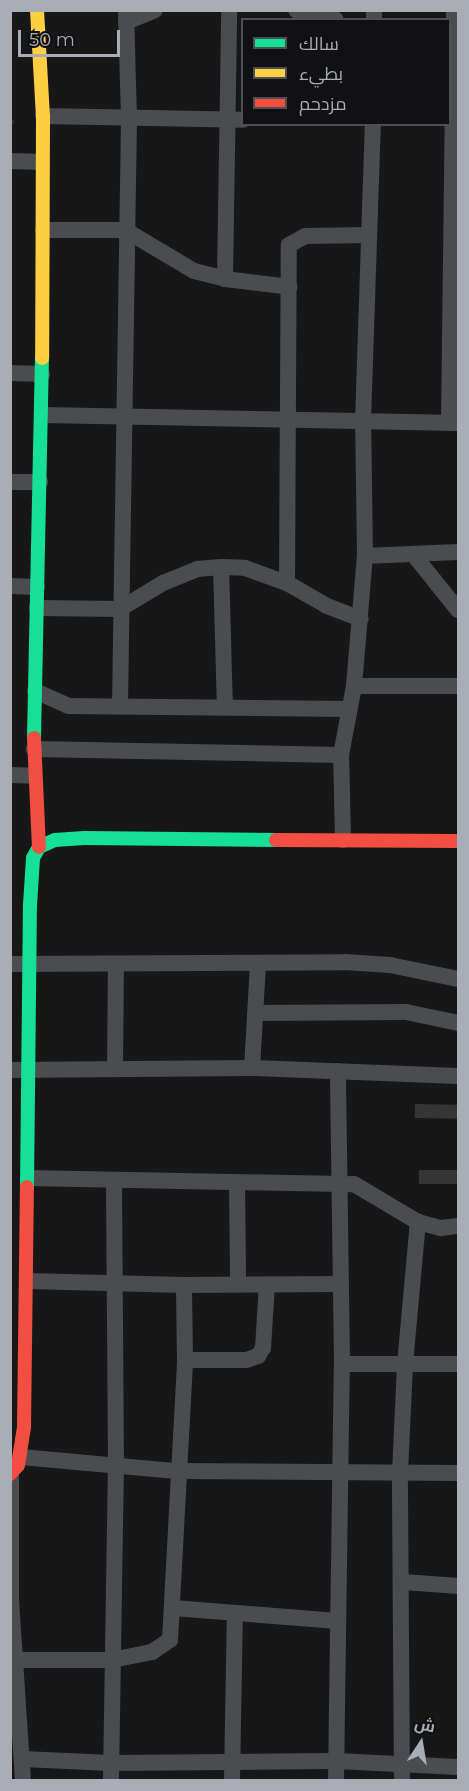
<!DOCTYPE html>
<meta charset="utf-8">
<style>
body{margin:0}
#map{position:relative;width:469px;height:1791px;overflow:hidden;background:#171717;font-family:Montserrat,Cairo,sans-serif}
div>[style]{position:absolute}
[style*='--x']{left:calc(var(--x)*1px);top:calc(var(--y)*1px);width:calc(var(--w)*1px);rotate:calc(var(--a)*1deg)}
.stream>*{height:4px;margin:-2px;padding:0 2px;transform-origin:2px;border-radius:2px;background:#2a3239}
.building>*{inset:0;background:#353536;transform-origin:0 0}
.street>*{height:16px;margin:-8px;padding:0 8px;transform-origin:8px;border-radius:8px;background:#4b4c50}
.fast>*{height:14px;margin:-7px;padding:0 7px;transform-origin:7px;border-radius:7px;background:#16e098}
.slow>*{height:14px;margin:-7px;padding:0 7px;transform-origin:7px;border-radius:7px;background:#ffcf43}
.jam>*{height:14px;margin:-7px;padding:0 7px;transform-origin:7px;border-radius:7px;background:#f24e42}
span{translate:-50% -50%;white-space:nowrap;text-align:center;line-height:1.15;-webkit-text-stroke:6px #111113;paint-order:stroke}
.frame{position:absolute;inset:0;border:12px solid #a8adb8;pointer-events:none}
.legend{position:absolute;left:241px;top:18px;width:210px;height:108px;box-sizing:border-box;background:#111113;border:2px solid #4d4f55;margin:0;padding:8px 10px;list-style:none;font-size:18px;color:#a8adb8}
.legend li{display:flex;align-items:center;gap:12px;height:30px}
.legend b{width:30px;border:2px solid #4d4f55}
.north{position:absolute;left:391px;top:1713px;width:60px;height:60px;-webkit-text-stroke:4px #111113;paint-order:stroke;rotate:12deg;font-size:16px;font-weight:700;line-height:24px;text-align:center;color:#a8adb8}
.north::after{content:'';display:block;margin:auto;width:21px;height:27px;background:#a8adb8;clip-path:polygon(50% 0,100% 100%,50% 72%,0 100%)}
.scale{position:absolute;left:18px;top:30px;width:102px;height:27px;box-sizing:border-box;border:3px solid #a8adb8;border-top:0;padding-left:8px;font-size:18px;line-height:21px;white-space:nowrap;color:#a8adb8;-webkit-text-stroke:4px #111113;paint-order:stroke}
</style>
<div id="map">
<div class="stream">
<i style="--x:10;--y:122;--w:2;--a:0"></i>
</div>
<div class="building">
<i style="left:415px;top:1104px;width:43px;height:14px;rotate:1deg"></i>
<i style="left:419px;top:1170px;width:39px;height:14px"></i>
</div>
<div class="street">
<i style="--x:296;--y:10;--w:11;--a:41"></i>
<i style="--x:304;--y:17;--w:32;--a:5"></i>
<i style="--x:374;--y:10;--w:10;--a:90"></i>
<i style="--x:126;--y:22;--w:31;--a:-22"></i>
<i style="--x:43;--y:116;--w:200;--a:1.1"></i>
<i style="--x:10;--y:161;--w:32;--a:2"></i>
<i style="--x:43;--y:230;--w:82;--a:0"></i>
<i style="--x:125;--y:230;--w:80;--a:30.7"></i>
<i style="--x:194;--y:271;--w:32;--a:14"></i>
<i style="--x:225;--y:279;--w:65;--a:7"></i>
<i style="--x:225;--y:279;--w:269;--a:-89.1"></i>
<i style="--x:10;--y:373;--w:32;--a:2"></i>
<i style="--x:42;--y:415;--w:416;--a:1.1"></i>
<i style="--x:449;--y:423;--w:413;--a:-89.3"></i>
<i style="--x:10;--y:482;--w:30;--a:0"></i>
<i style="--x:413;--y:554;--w:72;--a:51.2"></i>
<i style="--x:365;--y:556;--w:93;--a:-2.5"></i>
<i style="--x:221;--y:567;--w:140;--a:88.4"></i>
<i style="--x:287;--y:583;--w:338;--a:-89.7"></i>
<i style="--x:289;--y:245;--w:18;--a:-29"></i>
<i style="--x:305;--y:236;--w:63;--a:-0.9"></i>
<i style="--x:10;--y:586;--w:27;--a:2"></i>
<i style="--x:37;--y:608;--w:83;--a:0.7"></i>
<i style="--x:120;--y:609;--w:50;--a:-31.2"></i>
<i style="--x:163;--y:583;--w:37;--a:-22"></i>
<i style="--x:197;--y:569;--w:24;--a:-5"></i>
<i style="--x:221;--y:567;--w:24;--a:2"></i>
<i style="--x:245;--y:568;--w:45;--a:19.7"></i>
<i style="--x:287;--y:583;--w:46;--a:29.9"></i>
<i style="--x:327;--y:606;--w:36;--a:21"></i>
<i style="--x:354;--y:686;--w:104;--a:0"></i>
<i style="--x:35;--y:691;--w:36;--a:24"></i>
<i style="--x:68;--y:706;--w:281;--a:0.6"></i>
<i style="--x:120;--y:705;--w:586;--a:-89.12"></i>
<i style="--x:129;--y:119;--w:109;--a:-91.6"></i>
<i style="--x:34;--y:749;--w:307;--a:1.1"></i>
<i style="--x:10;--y:775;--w:24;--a:2"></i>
<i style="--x:343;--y:840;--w:85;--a:-91.3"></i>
<i style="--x:341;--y:755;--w:70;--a:-79.3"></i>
<i style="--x:354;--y:686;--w:130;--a:-85.2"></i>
<i style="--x:365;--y:556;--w:135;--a:-90.8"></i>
<i style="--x:363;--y:421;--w:297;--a:-88.1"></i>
<i style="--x:10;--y:964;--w:335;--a:-0.3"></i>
<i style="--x:345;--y:962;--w:45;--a:3.8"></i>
<i style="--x:390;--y:965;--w:69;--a:11.6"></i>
<i style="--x:255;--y:1013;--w:151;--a:-0.4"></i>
<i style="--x:406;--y:1012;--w:53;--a:11.9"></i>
<i style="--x:252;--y:1068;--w:103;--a:-86.7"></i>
<i style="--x:115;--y:1069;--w:105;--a:-89.5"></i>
<i style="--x:10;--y:1070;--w:242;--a:-0.5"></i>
<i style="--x:252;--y:1068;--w:206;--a:2.2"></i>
<i style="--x:28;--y:1178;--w:326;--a:1.1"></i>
<i style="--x:354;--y:1184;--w:74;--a:30.7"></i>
<i style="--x:237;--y:1182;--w:102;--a:89.4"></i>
<i style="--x:27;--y:1281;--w:157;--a:1.5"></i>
<i style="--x:184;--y:1285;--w:157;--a:-0.4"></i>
<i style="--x:185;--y:1360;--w:61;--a:0"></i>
<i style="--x:246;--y:1360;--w:13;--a:-18"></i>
<i style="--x:258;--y:1356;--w:9;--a:-58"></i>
<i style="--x:263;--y:1348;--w:63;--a:-86.4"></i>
<i style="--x:342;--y:1364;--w:116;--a:0"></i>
<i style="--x:21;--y:1457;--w:156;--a:5.2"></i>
<i style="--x:176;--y:1471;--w:282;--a:0.4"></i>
<i style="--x:11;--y:1474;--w:126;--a:90"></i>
<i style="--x:11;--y:1600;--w:180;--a:86.2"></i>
<i style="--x:404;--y:1582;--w:54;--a:4.2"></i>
<i style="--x:173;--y:1608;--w:165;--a:4.5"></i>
<i style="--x:15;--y:1660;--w:97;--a:0"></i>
<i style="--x:112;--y:1660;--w:41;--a:-11.3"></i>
<i style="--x:152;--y:1652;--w:22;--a:-34"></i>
<i style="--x:170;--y:1640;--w:280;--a:-86.9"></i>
<i style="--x:185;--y:1360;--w:75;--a:-90.8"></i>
<i style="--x:23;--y:1759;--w:88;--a:2.6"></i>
<i style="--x:111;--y:1763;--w:225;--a:-0.5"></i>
<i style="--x:336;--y:1761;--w:122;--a:2.8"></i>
<i style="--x:111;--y:1780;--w:312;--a:-89.1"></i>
<i style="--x:116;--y:1468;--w:287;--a:-90.4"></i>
<i style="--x:232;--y:1780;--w:165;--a:-89"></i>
<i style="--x:336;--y:1780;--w:416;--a:-89.2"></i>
<i style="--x:342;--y:1364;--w:293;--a:-90.8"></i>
<i style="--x:402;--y:1780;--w:306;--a:-90.4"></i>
<i style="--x:400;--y:1474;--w:110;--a:-87.4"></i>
<i style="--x:405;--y:1364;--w:143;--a:-84.8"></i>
<i style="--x:418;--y:1222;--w:24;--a:15"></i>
<i style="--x:441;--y:1228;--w:17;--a:-7"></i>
</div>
<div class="fast">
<i style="--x:34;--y:738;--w:380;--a:-88.8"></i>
<i style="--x:27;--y:1187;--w:282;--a:-89.4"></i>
<i style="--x:30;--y:905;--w:47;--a:-86.3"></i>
<i style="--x:33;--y:858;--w:13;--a:-61"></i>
<i style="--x:39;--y:847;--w:17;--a:-24"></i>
<i style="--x:55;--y:840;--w:29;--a:-4"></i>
<i style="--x:84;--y:838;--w:192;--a:0.6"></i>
</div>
<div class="slow">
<i style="--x:37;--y:10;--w:106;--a:86.8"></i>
<i style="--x:43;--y:116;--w:242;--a:90.2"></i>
</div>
<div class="jam">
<i style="--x:34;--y:738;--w:109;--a:87.4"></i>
<i style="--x:276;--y:840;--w:182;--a:0.3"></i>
<i style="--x:10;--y:1474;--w:12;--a:-48"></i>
<i style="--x:18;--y:1465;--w:38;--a:-81"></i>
<i style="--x:24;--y:1427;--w:240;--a:-89.3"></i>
</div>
<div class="frame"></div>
<ul class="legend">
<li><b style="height:8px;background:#16e098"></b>سالك</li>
<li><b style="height:8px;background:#ffcf43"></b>بطيء</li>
<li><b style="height:8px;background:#f24e42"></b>مزدحم</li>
</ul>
<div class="north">ش</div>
<div class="scale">50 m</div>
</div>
